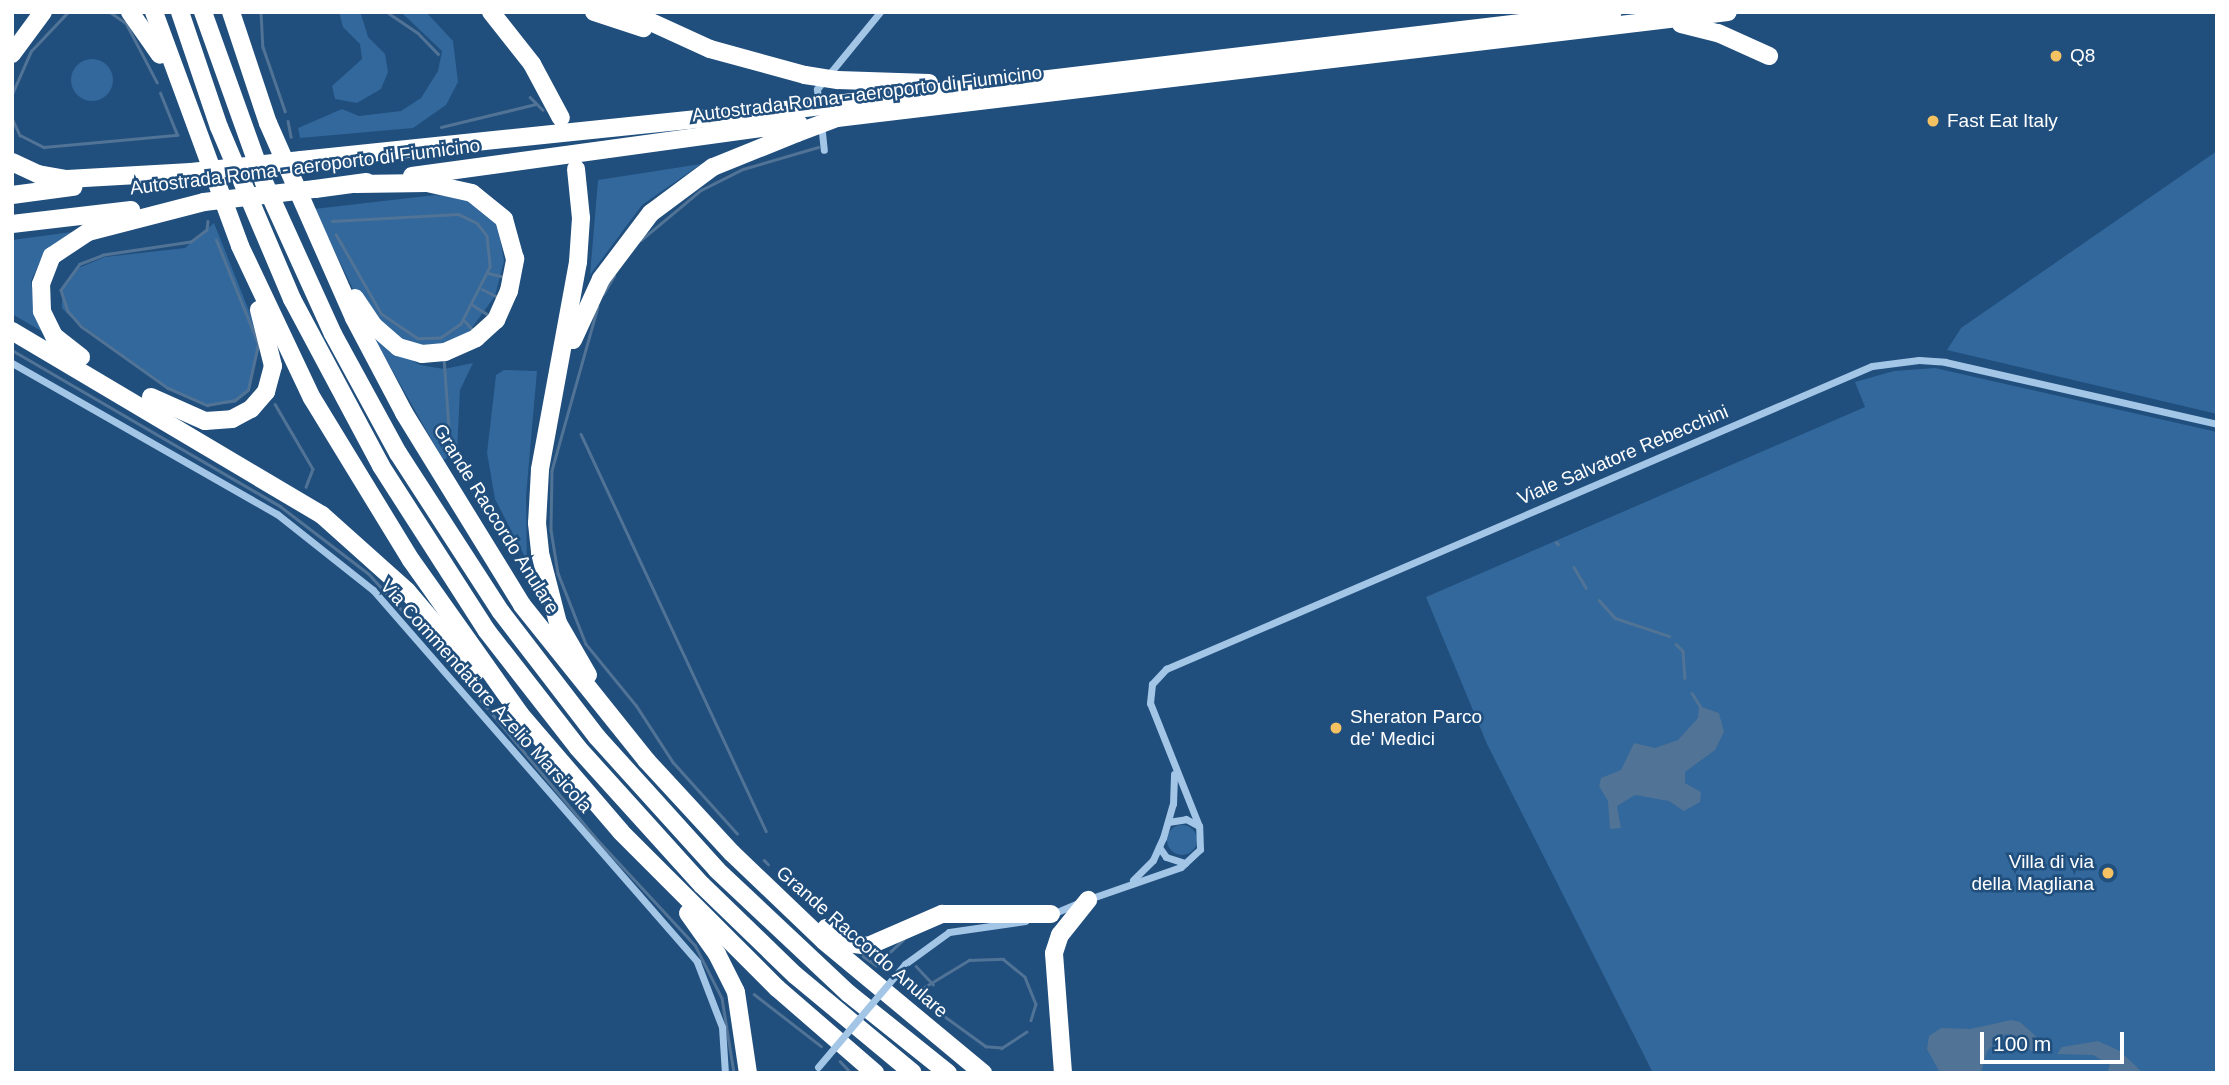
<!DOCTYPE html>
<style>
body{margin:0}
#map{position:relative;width:2229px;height:1085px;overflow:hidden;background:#204e7d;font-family:Helvetica,sans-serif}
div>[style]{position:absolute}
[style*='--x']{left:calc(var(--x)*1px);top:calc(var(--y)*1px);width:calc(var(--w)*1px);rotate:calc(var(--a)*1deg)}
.green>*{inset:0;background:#32689b}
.round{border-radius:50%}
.water>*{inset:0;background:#517396}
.stream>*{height:2.5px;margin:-1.25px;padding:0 1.25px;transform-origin:1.25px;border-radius:1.25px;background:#517396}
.street>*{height:7px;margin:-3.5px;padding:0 3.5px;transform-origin:3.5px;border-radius:3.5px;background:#a3c6e7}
.highway>*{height:18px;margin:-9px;padding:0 9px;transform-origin:9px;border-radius:9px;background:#fff}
.street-bridge>*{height:7px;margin:-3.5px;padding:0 3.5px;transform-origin:3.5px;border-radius:3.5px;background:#a3c6e7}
.highway-bridge>*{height:18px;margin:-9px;padding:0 9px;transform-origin:9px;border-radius:9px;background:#fff}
.dots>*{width:19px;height:19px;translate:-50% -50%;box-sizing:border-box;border:4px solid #204e7d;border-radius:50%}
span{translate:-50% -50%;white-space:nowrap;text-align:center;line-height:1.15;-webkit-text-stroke:5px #204e7d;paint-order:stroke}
.poi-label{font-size:19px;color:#fff}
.left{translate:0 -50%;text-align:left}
.right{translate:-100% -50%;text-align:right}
.street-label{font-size:19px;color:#fff}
.frame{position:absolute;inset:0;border:14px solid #fff;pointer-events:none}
.scale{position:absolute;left:1980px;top:1032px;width:144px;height:32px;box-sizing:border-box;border:4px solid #fff;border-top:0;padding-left:9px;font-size:21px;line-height:24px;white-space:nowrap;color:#fff;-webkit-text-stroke:5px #204e7d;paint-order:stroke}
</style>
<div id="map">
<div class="green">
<i style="clip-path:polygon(339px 12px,361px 14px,368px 37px,385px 54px,388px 72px,381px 89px,357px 103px,335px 99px,332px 86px,362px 59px,360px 44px,343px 27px)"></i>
<i style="clip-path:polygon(401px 12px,426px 12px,453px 41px,458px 82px,446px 105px,413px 128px,300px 138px,298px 128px,342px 109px,359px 116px,401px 111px,421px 98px,438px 71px,442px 51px)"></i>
<i class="round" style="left:71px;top:59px;width:42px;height:42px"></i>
<i style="clip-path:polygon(2217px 151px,2217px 414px,1947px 350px,1961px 328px)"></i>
<i style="clip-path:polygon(701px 164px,642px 205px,590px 275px,598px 180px)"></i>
<i style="clip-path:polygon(435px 195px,466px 198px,497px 221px,504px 261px,495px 296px,468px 333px,445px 345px,415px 347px,386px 332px,355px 293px,314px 209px)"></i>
<i style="clip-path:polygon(214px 223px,261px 341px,249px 391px,235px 403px,209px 405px,166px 387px,71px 317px,62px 308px,62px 299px,63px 287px,76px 269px,105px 257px,185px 248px)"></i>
<i style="clip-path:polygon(72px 232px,43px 255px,31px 281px,36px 316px,50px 336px,12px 314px,12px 240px)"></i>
<i style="clip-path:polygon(373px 336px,420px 365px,444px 369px,473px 363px,460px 390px,457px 453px,443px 460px)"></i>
<i style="clip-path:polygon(1935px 368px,2217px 432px,2217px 1073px,1653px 1073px,1487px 744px,1426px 597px,1865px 407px,1855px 382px,1894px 371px)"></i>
<i style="clip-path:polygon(504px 370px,537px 371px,526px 496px,527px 561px,495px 499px,487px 453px,496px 375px)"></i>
<i class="round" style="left:1167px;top:825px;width:30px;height:30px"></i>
</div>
<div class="water">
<i style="clip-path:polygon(1699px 706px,1719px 713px,1724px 732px,1715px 750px,1685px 772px,1685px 783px,1701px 792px,1700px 802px,1684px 811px,1669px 801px,1635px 795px,1617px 806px,1621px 828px,1610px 829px,1608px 801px,1599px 786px,1601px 778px,1621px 770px,1634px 743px,1655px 748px,1678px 740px,1698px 718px)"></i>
<i style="clip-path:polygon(2011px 1020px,2020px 1022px,2050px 1049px,2032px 1051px,2006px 1034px,1987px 1051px,1981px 1073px,1940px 1073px,1927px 1049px,1929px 1036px,1941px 1028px,1970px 1029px)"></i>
<i style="clip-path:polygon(2098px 1041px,2120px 1051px,2143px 1073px,2107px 1073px,2110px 1065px,2093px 1055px,2057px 1054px,2062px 1047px)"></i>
</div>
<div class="stream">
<i style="--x:110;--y:12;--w:19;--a:35"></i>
<i style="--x:126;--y:23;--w:67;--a:62.3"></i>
<i style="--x:261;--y:12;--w:35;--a:87"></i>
<i style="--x:263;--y:47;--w:68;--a:71"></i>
<i style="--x:387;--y:12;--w:37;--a:34"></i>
<i style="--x:418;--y:33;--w:29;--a:46"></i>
<i style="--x:12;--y:94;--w:47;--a:-66.2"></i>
<i style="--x:31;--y:51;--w:54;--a:-46.5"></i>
<i style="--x:530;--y:97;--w:18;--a:45"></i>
<i style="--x:12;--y:118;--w:19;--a:65"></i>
<i style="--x:20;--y:135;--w:27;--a:27"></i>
<i style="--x:44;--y:147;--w:134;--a:-5.2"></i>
<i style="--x:177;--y:135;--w:45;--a:-112"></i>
<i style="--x:288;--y:121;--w:16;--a:79"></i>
<i style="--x:441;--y:127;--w:98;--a:-13.6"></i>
<i style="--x:208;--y:221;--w:9;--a:96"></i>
<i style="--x:207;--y:230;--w:20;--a:143"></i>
<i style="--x:191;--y:242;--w:88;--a:171.5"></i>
<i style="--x:104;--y:255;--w:26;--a:159"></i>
<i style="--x:80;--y:264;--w:32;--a:126"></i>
<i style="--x:61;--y:290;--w:22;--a:72"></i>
<i style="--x:68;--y:311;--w:20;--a:49"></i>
<i style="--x:81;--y:326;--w:107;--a:35.5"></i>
<i style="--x:168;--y:388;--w:43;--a:23.6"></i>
<i style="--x:207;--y:405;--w:28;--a:-10"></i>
<i style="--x:235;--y:400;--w:16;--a:-38"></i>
<i style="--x:248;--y:390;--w:47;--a:-77.7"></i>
<i style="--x:258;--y:344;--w:112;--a:-112"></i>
<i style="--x:332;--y:221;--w:126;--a:-3.2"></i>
<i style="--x:458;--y:214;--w:21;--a:25"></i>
<i style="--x:477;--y:223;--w:16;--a:52"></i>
<i style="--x:487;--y:236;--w:31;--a:84"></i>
<i style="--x:490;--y:267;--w:64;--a:117"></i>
<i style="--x:461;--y:324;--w:24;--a:145"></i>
<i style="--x:441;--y:338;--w:23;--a:178"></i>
<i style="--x:418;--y:339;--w:45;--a:-146"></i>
<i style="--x:381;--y:314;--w:91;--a:-119.7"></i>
<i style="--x:641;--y:240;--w:78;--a:-39.8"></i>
<i style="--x:701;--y:190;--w:47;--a:-26.6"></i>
<i style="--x:743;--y:169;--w:78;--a:-16.3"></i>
<i style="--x:488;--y:273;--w:17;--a:13"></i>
<i style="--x:482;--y:289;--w:18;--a:27"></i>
<i style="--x:603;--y:294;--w:21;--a:-59"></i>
<i style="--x:473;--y:305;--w:20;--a:33"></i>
<i style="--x:598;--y:307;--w:170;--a:105.7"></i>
<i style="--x:552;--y:471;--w:59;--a:91"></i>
<i style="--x:551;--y:530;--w:44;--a:80.8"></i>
<i style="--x:558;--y:573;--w:76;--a:68.5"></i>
<i style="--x:586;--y:644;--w:79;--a:50.7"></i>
<i style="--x:636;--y:705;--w:68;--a:57"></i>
<i style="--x:673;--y:762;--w:96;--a:48"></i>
<i style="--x:464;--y:320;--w:15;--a:48"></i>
<i style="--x:12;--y:350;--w:310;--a:30.2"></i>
<i style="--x:280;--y:506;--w:112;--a:37.4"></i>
<i style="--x:369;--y:574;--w:110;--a:47.6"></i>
<i style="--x:443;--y:655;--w:237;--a:50.1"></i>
<i style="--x:595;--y:837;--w:147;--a:47.2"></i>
<i style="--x:695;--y:945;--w:59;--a:63"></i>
<i style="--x:722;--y:998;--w:76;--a:80.9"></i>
<i style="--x:444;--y:358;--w:97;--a:85.9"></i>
<i style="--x:275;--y:404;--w:75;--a:59.7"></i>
<i style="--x:313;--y:469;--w:19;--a:111"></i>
<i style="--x:581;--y:434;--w:438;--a:65"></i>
<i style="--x:1556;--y:542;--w:3;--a:45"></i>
<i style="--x:1574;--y:567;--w:24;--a:60"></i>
<i style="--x:1599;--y:600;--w:24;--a:48"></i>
<i style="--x:1615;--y:618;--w:57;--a:18.4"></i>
<i style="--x:1676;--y:644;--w:10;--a:45"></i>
<i style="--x:1683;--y:651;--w:27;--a:86"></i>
<i style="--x:1692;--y:693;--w:15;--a:58"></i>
<i style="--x:764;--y:860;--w:6;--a:45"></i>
<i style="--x:863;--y:956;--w:16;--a:35"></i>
<i style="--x:876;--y:965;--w:37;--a:-43"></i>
<i style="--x:916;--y:966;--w:25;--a:47"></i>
<i style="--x:754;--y:994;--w:85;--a:37.8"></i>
<i style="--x:1027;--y:1032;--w:30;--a:147"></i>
<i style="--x:1002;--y:1048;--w:16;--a:-176"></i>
<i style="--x:986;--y:1047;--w:90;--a:-144"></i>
<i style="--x:913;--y:994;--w:66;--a:-31.3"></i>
<i style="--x:969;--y:960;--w:34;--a:-2"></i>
<i style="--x:1003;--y:959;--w:28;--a:39"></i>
<i style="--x:1025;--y:977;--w:29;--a:68"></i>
<i style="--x:1036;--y:1004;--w:17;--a:107"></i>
<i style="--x:840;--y:1061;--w:16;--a:47"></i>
</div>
<div class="street">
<i style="--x:819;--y:104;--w:15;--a:-98"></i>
<i style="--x:817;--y:89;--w:99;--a:-50.7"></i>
<i style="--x:821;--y:123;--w:27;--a:84"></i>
<i style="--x:12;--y:363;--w:305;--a:29.7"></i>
<i style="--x:277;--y:514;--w:122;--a:38.4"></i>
<i style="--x:373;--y:590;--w:493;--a:48.9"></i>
<i style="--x:697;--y:962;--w:70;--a:69"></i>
<i style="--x:722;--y:1027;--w:46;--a:86.3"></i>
<i style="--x:1168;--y:822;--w:18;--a:-9"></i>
<i style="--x:1186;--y:819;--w:13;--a:29"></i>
<i style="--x:1159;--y:847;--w:12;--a:55"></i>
<i style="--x:1166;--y:857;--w:20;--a:18"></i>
<i style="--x:1133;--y:880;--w:28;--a:-45"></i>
<i style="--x:1153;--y:860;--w:24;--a:-66"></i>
<i style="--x:1163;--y:838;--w:35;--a:-74"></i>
<i style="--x:1173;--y:804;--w:30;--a:-88"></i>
<i style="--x:1089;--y:899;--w:97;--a:-19.2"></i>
<i style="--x:1181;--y:867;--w:26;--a:-43"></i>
<i style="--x:1200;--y:849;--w:23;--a:-92"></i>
<i style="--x:1199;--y:826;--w:132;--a:-111.7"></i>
<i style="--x:1150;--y:703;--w:19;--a:-84"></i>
<i style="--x:1152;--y:684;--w:21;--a:-47"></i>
<i style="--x:1166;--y:669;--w:768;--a:-23.23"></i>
<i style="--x:1872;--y:366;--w:47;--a:-7.3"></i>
<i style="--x:1919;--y:360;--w:26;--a:4"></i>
<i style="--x:1945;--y:362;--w:279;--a:12.8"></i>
<i style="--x:1050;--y:915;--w:30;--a:-23"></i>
<i style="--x:905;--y:964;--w:54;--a:-36"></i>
<i style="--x:949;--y:932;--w:77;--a:-8.2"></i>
</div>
<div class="highway">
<i style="--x:130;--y:12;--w:52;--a:55.1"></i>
<i style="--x:154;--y:12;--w:249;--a:69.8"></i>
<i style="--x:240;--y:246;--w:168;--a:64.7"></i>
<i style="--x:312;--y:398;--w:190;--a:58.6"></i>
<i style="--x:411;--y:560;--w:189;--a:54.7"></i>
<i style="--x:520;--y:714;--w:155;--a:49.4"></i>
<i style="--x:621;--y:832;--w:221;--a:45"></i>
<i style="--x:777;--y:988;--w:130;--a:40.9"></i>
<i style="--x:180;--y:12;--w:121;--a:71.3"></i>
<i style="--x:219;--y:127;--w:187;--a:67"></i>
<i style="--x:292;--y:299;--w:189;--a:61.9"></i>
<i style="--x:381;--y:466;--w:196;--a:57.3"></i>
<i style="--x:487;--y:631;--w:148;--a:52.1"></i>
<i style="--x:578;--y:748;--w:185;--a:47.9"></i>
<i style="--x:702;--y:885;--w:129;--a:44.1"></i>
<i style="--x:795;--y:975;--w:153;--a:39.7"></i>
<i style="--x:203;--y:12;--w:181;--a:70.3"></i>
<i style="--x:264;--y:182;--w:167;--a:65.6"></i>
<i style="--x:333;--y:334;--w:136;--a:61.4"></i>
<i style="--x:398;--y:453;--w:189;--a:57.1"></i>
<i style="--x:501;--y:612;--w:158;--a:52.5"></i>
<i style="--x:597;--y:737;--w:179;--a:47.9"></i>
<i style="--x:717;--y:870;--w:180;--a:43.2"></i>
<i style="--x:848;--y:993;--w:128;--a:38.7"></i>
<i style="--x:231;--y:12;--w:117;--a:71.6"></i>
<i style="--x:268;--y:123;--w:213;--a:66.2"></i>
<i style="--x:354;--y:318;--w:107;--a:62.2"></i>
<i style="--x:404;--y:413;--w:225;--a:58.4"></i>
<i style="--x:522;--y:605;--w:200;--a:51.3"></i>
<i style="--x:647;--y:761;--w:125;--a:47.3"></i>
<i style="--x:732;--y:853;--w:127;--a:43.7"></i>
<i style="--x:824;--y:941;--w:207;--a:39.7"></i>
<i style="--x:491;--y:12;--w:66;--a:51.7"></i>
<i style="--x:532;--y:64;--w:61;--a:61.8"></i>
<i style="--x:594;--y:12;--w:52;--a:18.1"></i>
<i style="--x:629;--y:12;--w:89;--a:24.6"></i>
<i style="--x:710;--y:49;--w:98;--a:15.3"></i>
<i style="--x:1681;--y:24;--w:38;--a:14"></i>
<i style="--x:1718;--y:33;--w:56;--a:24.3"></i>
<i style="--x:12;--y:54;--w:52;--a:-53.6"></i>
<i style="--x:838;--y:80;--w:91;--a:1.9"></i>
<i style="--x:836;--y:104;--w:782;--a:-6.75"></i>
<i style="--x:837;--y:118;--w:897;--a:-6.78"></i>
<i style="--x:301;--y:160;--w:499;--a:-5.9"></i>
<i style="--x:12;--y:162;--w:29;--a:25"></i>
<i style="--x:38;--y:174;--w:29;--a:10"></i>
<i style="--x:67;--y:179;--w:124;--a:-3.2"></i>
<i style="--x:576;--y:169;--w:49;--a:84.2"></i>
<i style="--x:581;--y:218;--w:44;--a:93.9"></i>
<i style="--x:578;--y:262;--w:211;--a:100.4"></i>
<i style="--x:540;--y:470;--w:53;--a:93.2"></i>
<i style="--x:537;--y:523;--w:30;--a:84"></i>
<i style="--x:540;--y:553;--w:72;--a:75.6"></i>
<i style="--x:558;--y:623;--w:60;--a:60"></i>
<i style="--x:412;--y:176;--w:390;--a:-7.8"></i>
<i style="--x:315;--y:189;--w:52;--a:-7.7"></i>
<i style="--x:12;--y:195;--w:62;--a:-7.5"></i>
<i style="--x:12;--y:224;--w:120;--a:-6.7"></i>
<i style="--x:355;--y:298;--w:34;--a:56"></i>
<i style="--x:374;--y:326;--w:32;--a:41"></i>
<i style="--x:398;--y:347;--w:25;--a:16"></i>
<i style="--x:422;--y:354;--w:23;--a:-5"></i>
<i style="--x:445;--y:352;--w:34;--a:-24"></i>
<i style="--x:476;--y:338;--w:27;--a:-42"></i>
<i style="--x:496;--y:320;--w:32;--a:-66"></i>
<i style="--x:509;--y:291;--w:33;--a:-79"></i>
<i style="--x:515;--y:259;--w:41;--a:-105.4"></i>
<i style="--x:504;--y:219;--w:41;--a:-140.9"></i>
<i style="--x:472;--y:193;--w:46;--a:-167.5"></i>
<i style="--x:427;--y:183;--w:71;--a:179.2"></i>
<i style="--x:12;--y:331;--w:360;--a:30.7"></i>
<i style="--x:322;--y:515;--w:114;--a:41.8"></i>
<i style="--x:407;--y:591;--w:106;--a:49.6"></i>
<i style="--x:573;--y:340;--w:67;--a:-65.3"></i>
<i style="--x:601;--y:279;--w:83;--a:-52.9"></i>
<i style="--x:651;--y:213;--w:77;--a:-36.6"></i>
<i style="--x:713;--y:167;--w:91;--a:-22"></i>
<i style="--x:81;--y:357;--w:34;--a:-142"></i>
<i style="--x:54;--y:336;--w:28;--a:-116"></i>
<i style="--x:42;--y:311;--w:27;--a:-92"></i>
<i style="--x:41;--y:284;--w:30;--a:-69"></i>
<i style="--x:52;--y:256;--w:43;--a:-33.7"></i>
<i style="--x:88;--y:232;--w:120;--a:-14.5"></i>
<i style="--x:151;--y:397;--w:59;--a:24"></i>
<i style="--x:205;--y:421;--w:27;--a:-4"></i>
<i style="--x:232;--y:419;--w:21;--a:-28"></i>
<i style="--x:251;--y:409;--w:23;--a:-49"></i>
<i style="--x:266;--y:392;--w:27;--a:-75"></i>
<i style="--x:273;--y:366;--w:58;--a:-104"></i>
<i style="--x:688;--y:913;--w:50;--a:54.7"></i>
<i style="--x:717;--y:954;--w:42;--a:63.4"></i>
<i style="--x:736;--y:992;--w:82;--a:81.6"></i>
<i style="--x:826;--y:928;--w:26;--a:36"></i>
<i style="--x:847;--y:943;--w:21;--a:8"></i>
<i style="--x:868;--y:946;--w:81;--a:-23.4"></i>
<i style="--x:942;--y:914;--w:109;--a:0"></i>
<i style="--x:1063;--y:1073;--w:120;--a:-94.3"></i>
<i style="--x:1054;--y:953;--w:19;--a:-72"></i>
<i style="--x:1060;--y:935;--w:45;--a:-51.3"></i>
</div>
<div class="street-bridge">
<i style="--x:818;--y:1067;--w:135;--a:-49.8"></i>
</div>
<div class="highway-bridge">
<i style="--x:805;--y:75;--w:33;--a:9"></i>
<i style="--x:797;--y:109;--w:39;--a:-7"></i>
<i style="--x:797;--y:133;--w:43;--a:-20.6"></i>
<i style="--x:191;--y:172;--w:111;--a:-6.2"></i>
<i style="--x:204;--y:202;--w:112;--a:-6.7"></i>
</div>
<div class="dots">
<i style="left:2056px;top:56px;background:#f5c263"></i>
<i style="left:1933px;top:121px;background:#f5c263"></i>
<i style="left:1336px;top:728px;background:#f5c263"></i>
<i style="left:2108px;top:873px;background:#f5c263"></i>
</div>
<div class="poi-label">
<span class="left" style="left:2070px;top:56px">Q8</span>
<span class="left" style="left:1947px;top:121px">Fast Eat Italy</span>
<span class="left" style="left:1350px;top:728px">Sheraton Parco<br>de' Medici</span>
<span class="right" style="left:2094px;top:873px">Villa di via<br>della Magliana</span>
</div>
<div class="street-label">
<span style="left:867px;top:94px;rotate:-7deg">Autostrada Roma - aeroporto di Fiumicino</span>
<span style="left:305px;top:167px;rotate:-7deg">Autostrada Roma - aeroporto di Fiumicino</span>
<span style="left:1623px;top:455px;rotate:-23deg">Viale Salvatore Rebecchini</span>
<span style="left:496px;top:519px;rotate:58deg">Grande Raccordo Anulare</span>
<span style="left:486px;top:696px;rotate:48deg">Via Commendatore Azelio Marsicola</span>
<span style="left:862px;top:942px;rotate:41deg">Grande Raccordo Anulare</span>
</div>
<div class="frame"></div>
<div class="scale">100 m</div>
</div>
